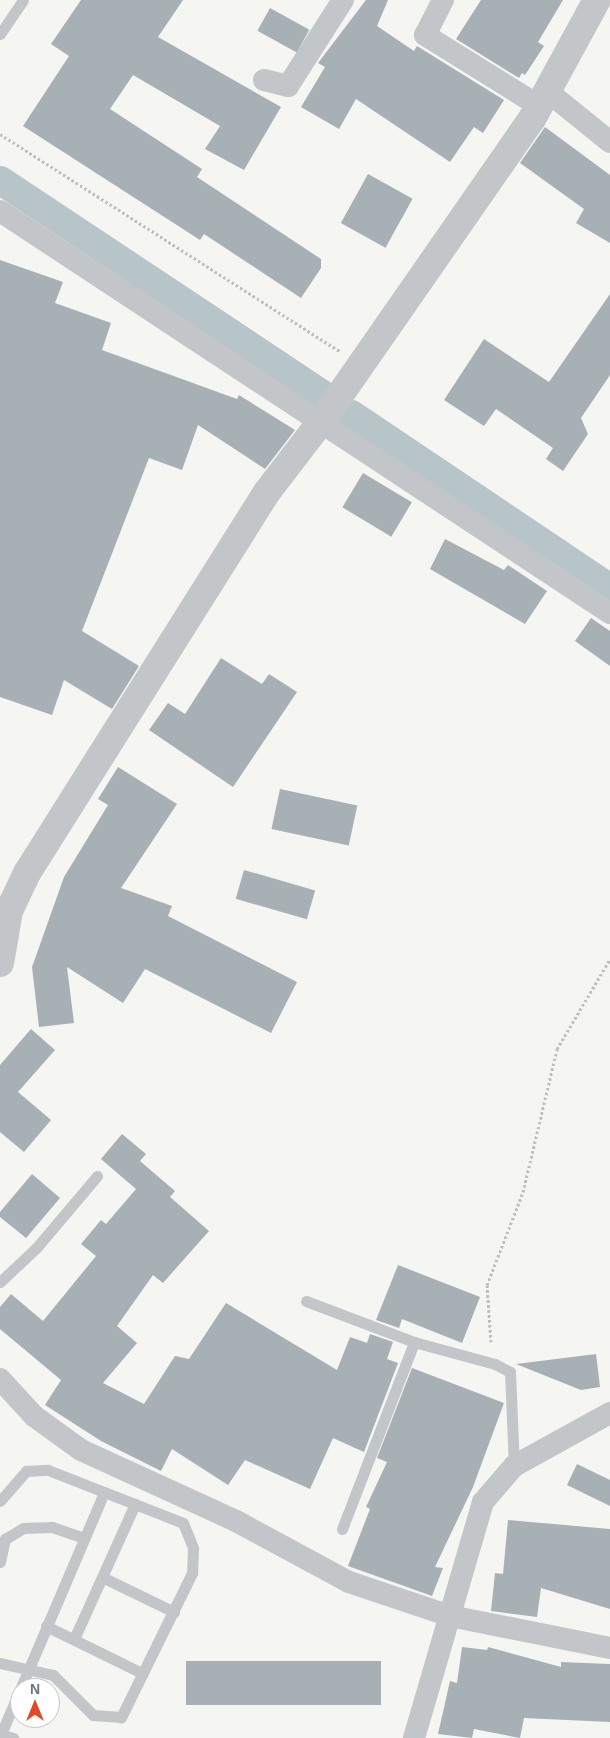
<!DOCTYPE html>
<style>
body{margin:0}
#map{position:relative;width:610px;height:1738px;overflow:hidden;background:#f5f5f1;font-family:Arial,sans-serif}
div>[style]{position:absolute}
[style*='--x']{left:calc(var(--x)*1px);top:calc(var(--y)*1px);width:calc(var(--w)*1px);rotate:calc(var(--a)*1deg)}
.canal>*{height:29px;margin:-14.5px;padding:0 14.5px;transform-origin:14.5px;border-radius:14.5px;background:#b8c5c8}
.building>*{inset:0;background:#a7b0b5;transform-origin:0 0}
.path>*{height:3px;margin-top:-1.5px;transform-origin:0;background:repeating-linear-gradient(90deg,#bcbec0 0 2.5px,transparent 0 5px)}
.service>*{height:11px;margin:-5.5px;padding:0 5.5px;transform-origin:5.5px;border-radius:5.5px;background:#c2c6c9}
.minor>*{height:22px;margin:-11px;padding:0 11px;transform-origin:11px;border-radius:11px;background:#c2c6c9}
.tertiary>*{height:28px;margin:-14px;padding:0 14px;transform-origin:14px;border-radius:14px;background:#c2c6c9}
span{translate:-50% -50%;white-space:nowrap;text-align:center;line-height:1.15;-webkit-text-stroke:5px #fff;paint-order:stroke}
.north{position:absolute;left:10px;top:1678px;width:50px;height:50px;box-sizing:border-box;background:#fff;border:1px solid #c1c8cd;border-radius:50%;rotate:0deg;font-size:14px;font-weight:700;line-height:20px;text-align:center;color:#647683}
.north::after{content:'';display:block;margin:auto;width:18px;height:22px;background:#e54822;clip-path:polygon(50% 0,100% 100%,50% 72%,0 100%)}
</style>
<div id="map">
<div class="canal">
<i style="--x:0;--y:180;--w:389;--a:33.6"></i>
<i style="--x:351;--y:414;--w:312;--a:33.9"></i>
</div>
<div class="building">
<i style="clip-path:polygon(81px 0,183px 0,158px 37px,281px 107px,244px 170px,205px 149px,220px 126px,133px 75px,110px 109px,202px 169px,197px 177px,321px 259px,321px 268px,301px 298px,204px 234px,200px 240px,23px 126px,69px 56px,51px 44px)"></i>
<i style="clip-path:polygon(366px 0,388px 0,377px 26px,414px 51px,417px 46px,504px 100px,483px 133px,474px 127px,450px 162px,356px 99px,339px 129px,301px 107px,325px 67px,318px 63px)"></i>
<i style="clip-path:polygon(481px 0,563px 0,538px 42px,544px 46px,525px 75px,522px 73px,519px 78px,456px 39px)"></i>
<i style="left:270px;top:8px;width:45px;height:26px;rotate:29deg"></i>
<i style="clip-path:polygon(545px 127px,610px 175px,610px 243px,576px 223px,584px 209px,520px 163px)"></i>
<i style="left:368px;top:174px;width:51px;height:56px;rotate:29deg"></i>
<i style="clip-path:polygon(0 260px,63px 282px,55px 303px,111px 323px,102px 350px,237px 399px,239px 395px,295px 430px,265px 469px,198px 425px,182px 470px,149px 458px,82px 631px,139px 666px,112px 709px,64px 680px,52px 715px,0 697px)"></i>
<i style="clip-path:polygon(610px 294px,610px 375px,581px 418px,588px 434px,563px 471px,546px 459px,553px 448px,496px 409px,484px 426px,444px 400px,484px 339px,549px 382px)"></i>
<i style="left:363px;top:473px;width:57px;height:40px;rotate:31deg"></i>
<i style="clip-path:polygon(445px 539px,504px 570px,508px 565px,547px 591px,525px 624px,430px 569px)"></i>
<i style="clip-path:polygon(591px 618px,610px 631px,610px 666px,575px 641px)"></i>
<i style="clip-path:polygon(221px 658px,262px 684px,269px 674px,297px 692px,233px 787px,149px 730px,168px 703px,185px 714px)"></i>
<i style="clip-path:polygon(118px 767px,177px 804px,121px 888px,172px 906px,168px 916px,297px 982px,271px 1033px,145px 969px,123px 1003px,67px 967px,74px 1023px,39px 1027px,32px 967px,64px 877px,108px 805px,98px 799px)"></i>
<i style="left:280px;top:789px;width:79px;height:41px;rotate:12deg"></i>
<i style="left:244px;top:870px;width:74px;height:30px;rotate:16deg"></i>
<i style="clip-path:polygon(31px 1029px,55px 1050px,18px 1092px,51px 1120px,24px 1152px,0 1132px,0 1065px)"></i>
<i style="clip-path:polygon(122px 1134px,146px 1154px,140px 1161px,175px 1191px,170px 1197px,209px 1231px,163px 1283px,153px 1275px,117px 1326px,137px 1343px,103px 1383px,144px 1404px,175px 1356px,189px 1359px,226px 1303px,337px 1370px,350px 1337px,367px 1343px,370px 1334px,393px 1342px,387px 1359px,398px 1363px,364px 1452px,333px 1438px,310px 1489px,245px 1460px,228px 1485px,172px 1449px,161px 1471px,101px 1441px,45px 1405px,61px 1380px,0 1329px,0 1307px,11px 1294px,43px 1321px,96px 1256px,81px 1244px,101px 1220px,106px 1224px,136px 1189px,101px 1159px)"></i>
<i style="clip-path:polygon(32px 1174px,60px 1198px,26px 1238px,0 1217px,0 1212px)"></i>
<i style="clip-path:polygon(398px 1265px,480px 1297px,462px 1343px,402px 1319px,399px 1328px,376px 1320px)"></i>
<i style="clip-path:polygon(596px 1354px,600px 1387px,581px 1390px,516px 1364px)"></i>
<i style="clip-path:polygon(412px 1368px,504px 1403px,473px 1487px,435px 1567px,443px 1568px,432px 1596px,348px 1566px,370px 1509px,366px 1507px,387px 1462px,377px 1458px)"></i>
<i style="clip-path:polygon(577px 1464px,610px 1480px,610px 1506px,567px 1485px)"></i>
<i style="clip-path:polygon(508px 1520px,610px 1529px,610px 1609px,541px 1588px,537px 1617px,491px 1611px,495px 1573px,503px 1574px)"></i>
<i style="clip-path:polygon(462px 1647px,487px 1650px,488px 1647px,561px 1667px,561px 1662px,610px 1664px,610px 1722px,524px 1718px,520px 1738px,474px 1729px,472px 1738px,438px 1734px,450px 1681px,457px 1683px)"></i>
<i style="left:186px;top:1661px;width:195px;height:44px"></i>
</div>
<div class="path">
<i style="--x:0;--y:134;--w:403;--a:32.6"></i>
<i style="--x:491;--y:1342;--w:57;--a:-94"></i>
<i style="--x:487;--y:1285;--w:100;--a:-68.8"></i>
<i style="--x:523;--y:1192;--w:147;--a:-76.6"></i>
<i style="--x:557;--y:1049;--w:104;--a:-59.5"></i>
</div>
<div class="service">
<i style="--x:0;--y:34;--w:41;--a:-55.9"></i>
<i style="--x:0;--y:1282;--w:51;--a:-43.4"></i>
<i style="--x:37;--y:1247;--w:93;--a:-49.8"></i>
<i style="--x:306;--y:1301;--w:116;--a:20.8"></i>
<i style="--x:414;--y:1342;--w:84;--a:15.2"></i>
<i style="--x:495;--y:1364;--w:17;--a:28"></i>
<i style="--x:510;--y:1372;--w:94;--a:87.6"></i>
<i style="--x:0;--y:1501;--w:40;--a:-49"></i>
<i style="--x:26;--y:1471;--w:22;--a:-3"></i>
<i style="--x:48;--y:1470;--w:145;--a:21.4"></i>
<i style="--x:183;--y:1523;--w:27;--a:68"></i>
<i style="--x:193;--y:1548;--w:25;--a:92"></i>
<i style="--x:192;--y:1573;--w:161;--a:116.2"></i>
<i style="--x:121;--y:1717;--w:28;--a:-176"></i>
<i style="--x:93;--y:1715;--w:57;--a:-135"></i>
<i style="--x:53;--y:1675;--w:54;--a:-167.2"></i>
<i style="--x:342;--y:1529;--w:200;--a:-68.9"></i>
<i style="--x:0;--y:1562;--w:24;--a:-78"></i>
<i style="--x:5;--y:1539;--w:21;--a:-31"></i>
<i style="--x:23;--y:1528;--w:29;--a:-2"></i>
<i style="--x:52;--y:1527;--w:34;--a:19"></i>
<i style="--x:104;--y:1578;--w:78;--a:25.9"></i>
<i style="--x:46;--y:1626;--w:107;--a:26.1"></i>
<i style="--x:74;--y:1639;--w:148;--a:-65.7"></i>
<i style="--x:0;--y:1734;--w:14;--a:17"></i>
<i style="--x:1;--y:1734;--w:263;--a:-66.9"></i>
</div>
<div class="minor">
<i style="--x:443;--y:0;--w:39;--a:117"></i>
<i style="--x:425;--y:35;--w:134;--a:31.9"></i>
<i style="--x:264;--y:80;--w:25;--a:14"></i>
<i style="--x:288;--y:86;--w:102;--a:-57.4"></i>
<i style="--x:547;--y:91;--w:81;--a:39"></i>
<i style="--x:0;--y:211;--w:731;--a:33.39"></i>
<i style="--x:0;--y:1379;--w:50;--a:47.4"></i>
<i style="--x:34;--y:1416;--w:58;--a:35.9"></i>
<i style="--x:81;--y:1450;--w:170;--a:24.6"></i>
<i style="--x:236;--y:1521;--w:128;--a:28.4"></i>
<i style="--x:349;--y:1582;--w:107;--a:18.6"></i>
<i style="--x:450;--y:1616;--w:163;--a:11.3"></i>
<i style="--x:414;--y:1738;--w:246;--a:-73.7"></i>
<i style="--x:483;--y:1502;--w:48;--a:-49.3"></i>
<i style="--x:514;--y:1466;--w:110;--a:-28.9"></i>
</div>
<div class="tertiary">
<i style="--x:0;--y:963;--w:53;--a:-80.2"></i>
<i style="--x:9;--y:911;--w:42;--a:-64.7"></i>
<i style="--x:27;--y:873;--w:450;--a:-57.8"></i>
<i style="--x:267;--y:492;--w:97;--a:-52.5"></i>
<i style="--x:326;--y:415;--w:361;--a:-55.2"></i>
<i style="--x:532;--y:119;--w:136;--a:-61.4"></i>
</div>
<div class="north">N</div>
</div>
